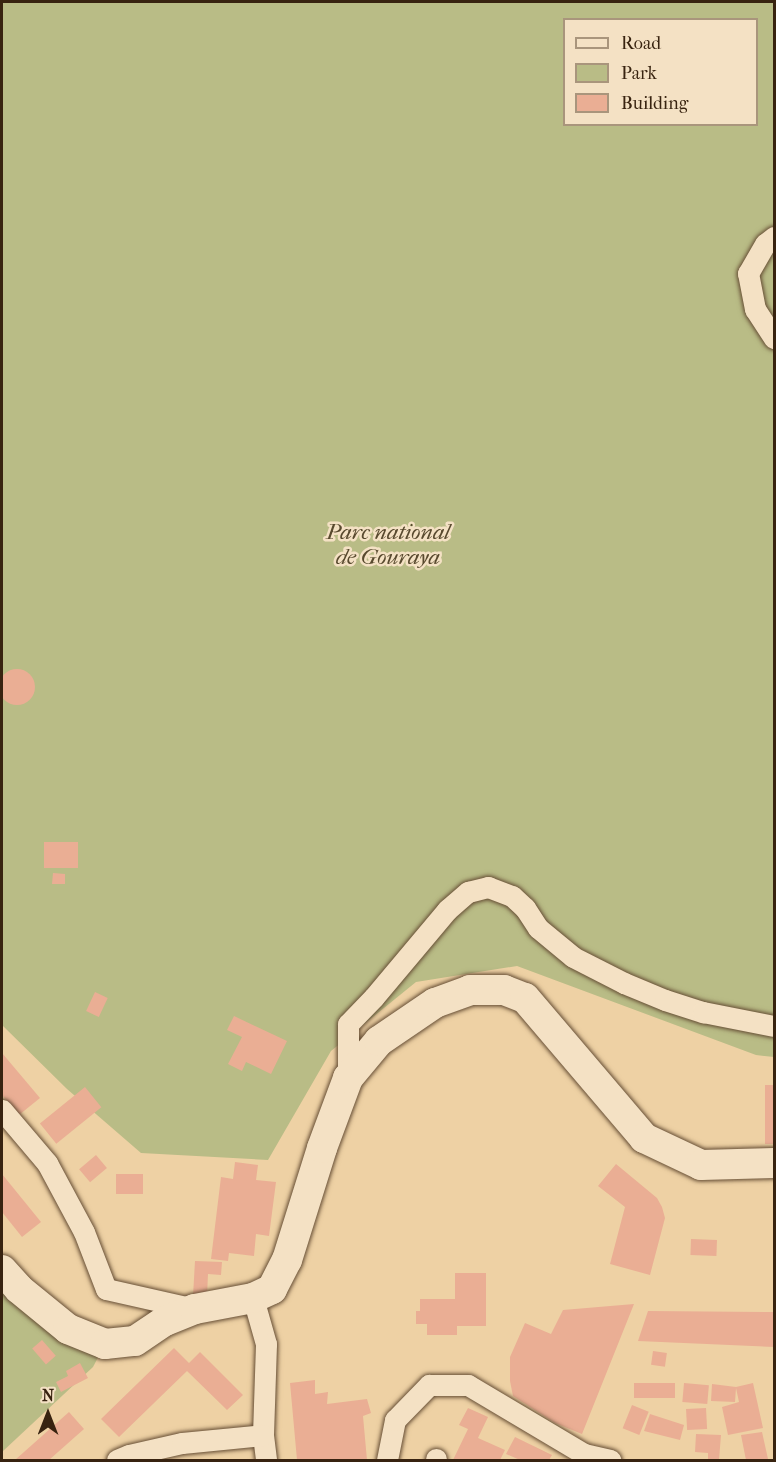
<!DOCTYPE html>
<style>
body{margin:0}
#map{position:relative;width:776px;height:1462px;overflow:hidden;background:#eed1a4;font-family:"IM FELL French Canon",serif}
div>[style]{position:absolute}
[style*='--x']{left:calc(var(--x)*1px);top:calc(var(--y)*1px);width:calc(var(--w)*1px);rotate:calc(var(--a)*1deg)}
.green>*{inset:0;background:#b9bc86}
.building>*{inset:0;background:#eaae94;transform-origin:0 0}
.round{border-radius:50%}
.roads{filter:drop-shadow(0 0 2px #664e35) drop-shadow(0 0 2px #664e35)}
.minor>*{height:21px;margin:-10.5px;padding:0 10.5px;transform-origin:10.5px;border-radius:10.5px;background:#f4e1c4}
.secondary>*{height:30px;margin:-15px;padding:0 15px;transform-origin:15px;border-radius:15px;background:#f4e1c4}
span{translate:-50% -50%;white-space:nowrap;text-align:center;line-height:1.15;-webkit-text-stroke:5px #f4e1c4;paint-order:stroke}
.park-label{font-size:22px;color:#58492e;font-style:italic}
.frame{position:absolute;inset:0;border:3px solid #382310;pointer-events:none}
.legend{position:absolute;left:563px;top:18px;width:195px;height:108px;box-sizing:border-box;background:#f4e1c4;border:2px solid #a9957c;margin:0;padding:8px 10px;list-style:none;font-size:18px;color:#382310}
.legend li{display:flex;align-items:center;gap:12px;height:30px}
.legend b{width:30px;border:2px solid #a9957c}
.north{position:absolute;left:18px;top:1384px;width:60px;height:60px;-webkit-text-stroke:4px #f4e1c4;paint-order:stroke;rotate:0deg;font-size:16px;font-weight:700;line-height:24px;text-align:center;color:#382310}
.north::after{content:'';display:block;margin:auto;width:21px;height:27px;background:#382310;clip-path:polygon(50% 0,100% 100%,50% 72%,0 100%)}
</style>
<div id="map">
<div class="green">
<i style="clip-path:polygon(evenodd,2px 2px,774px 2px,774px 1057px,756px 1055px,517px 966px,416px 982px,331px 1051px,268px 1160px,141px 1153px,67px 1089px,2px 1025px,2px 2px,564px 20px,756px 20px,756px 124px,564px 124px,564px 20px)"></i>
<i style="clip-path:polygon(2px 1270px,105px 1344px,93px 1367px,2px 1452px)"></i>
</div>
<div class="building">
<i class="round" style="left:-1px;top:669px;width:36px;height:36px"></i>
<i style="left:78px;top:842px;width:26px;height:34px;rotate:90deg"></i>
<i style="clip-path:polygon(53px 873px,65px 874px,65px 884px,52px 884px)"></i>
<i style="left:95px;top:992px;width:14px;height:21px;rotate:25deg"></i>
<i style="clip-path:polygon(234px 1016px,287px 1041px,271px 1074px,246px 1062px,242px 1071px,228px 1064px,242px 1037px,227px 1030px)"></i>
<i style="clip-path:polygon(2px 1053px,40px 1098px,19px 1115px,2px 1095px)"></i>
<i style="left:765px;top:1085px;width:9px;height:59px"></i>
<i style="left:85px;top:1087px;width:26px;height:58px;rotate:51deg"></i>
<i style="left:96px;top:1155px;width:17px;height:22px;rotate:50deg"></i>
<i style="clip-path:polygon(235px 1162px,258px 1165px,256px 1180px,276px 1182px,269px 1236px,256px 1234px,254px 1256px,229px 1253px,228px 1261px,211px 1259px,221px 1177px,233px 1179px)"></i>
<i style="clip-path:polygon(616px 1164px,657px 1198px,662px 1207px,665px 1218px,650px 1275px,610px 1264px,625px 1207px,598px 1186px)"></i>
<i style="clip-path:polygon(2px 1174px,41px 1222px,22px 1237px,2px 1212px)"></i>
<i style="left:116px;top:1174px;width:27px;height:20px"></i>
<i style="left:691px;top:1239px;width:26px;height:16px;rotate:2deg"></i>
<i style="clip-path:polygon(195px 1261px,222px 1262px,221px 1275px,208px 1274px,207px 1296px,193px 1296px)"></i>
<i style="clip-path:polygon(455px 1273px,486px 1273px,486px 1326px,457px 1326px,457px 1335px,427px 1335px,427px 1324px,416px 1324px,416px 1311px,420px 1311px,420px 1299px,455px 1299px)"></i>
<i style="clip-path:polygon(634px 1304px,582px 1434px,555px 1423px,513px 1396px,510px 1381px,510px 1357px,525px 1323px,551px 1334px,563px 1310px)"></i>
<i style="clip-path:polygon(648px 1311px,774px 1312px,774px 1347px,638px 1341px)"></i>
<i style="left:42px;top:1340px;width:21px;height:13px;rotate:49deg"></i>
<i style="clip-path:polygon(174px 1348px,189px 1363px,200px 1352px,243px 1395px,227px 1410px,187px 1371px,119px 1437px,101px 1419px)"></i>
<i style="left:653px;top:1351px;width:14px;height:14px;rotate:8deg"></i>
<i style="clip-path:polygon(80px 1363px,88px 1378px,61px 1392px,56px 1382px,68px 1376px,66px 1371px)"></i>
<i style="clip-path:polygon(315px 1380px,315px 1394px,328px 1392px,327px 1404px,367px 1399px,371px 1413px,363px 1416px,367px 1460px,297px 1460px,290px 1383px)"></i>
<i style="left:675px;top:1383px;width:15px;height:41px;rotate:90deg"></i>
<i style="left:684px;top:1383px;width:25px;height:19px;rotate:5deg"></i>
<i style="clip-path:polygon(753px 1383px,763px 1428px,728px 1435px,722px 1407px,739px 1402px,736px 1388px,735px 1402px,711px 1401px,712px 1384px,736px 1387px)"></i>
<i style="left:632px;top:1405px;width:18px;height:25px;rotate:22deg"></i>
<i style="clip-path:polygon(468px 1408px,488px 1417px,478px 1438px,505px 1450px,500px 1460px,453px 1460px,468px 1429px,459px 1425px)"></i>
<i style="left:706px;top:1408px;width:21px;height:20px;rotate:87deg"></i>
<i style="clip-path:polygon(69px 1412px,84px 1429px,49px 1460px,15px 1460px)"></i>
<i style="clip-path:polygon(650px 1414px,684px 1425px,680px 1440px,644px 1431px)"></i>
<i style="clip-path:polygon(762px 1432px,768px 1459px,746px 1460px,741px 1435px)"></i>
<i style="clip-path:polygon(696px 1434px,721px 1435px,719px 1460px,708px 1460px,708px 1453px,695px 1452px)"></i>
<i style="clip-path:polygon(515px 1437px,552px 1455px,549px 1460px,520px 1460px,506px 1454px)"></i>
</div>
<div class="roads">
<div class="minor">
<i style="--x:774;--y:237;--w:11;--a:142"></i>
<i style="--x:765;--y:244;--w:34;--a:120"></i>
<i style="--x:748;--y:273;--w:37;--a:79"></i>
<i style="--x:755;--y:309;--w:35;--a:57"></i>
<i style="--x:348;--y:1078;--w:54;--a:-90"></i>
<i style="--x:348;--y:1024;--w:37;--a:-46"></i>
<i style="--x:374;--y:997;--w:114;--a:-50"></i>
<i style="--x:447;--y:910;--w:28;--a:-41"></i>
<i style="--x:468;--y:892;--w:21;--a:-14"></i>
<i style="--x:488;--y:887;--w:26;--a:21"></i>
<i style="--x:512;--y:896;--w:18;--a:43"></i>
<i style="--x:525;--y:908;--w:24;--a:57"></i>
<i style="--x:538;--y:928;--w:45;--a:39.6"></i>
<i style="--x:573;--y:957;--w:57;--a:27"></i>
<i style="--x:624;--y:983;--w:44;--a:22.5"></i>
<i style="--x:665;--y:1000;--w:40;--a:18"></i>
<i style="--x:703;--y:1012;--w:72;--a:11.2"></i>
<i style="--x:2;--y:1110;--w:70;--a:49.7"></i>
<i style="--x:47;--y:1163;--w:78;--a:61.8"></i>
<i style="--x:84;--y:1232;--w:61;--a:68.9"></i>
<i style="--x:106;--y:1289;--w:91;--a:12.7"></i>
<i style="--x:253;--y:1298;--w:48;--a:74.2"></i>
<i style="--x:266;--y:1344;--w:91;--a:91.9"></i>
<i style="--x:263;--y:1435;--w:25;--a:83"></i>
<i style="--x:436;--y:1459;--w:1;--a:90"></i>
<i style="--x:117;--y:1460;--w:13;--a:-23"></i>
<i style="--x:129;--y:1455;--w:54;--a:-12.8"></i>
<i style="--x:182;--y:1443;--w:81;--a:-5.6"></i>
<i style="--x:387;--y:1460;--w:41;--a:-78.7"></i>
<i style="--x:395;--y:1420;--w:49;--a:-45.8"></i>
<i style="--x:429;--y:1385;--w:39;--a:0"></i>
<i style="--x:468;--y:1385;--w:135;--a:30.7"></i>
<i style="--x:584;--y:1454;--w:27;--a:13"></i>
</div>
<div class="secondary">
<i style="--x:2;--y:1270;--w:25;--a:48"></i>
<i style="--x:19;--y:1289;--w:63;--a:39.2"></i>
<i style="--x:68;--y:1329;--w:40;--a:22"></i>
<i style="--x:105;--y:1344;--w:30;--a:-6"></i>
<i style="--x:135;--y:1341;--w:36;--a:-34"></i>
<i style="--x:165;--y:1321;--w:32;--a:-22"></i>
<i style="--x:195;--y:1309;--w:59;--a:-10.7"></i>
<i style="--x:253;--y:1298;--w:21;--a:-25"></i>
<i style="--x:272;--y:1289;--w:33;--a:-63"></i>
<i style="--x:287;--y:1260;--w:117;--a:-72.6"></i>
<i style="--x:322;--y:1148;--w:75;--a:-69.6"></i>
<i style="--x:348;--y:1078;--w:48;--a:-50"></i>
<i style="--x:379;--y:1041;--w:68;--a:-34.2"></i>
<i style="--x:435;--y:1003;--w:37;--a:-20"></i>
<i style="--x:470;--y:990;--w:34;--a:0"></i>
<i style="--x:504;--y:990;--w:22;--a:21"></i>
<i style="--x:525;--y:998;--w:184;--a:49.6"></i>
<i style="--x:644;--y:1138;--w:63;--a:25.3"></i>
<i style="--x:701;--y:1165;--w:73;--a:-1.6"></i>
</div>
</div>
<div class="park-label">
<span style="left:388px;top:545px">Parc national<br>de Gouraya</span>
</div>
<div class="frame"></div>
<ul class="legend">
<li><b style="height:8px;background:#f4e1c4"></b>Road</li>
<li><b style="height:16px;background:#b9bc86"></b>Park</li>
<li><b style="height:16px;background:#eaae94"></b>Building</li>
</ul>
<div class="north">N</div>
</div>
